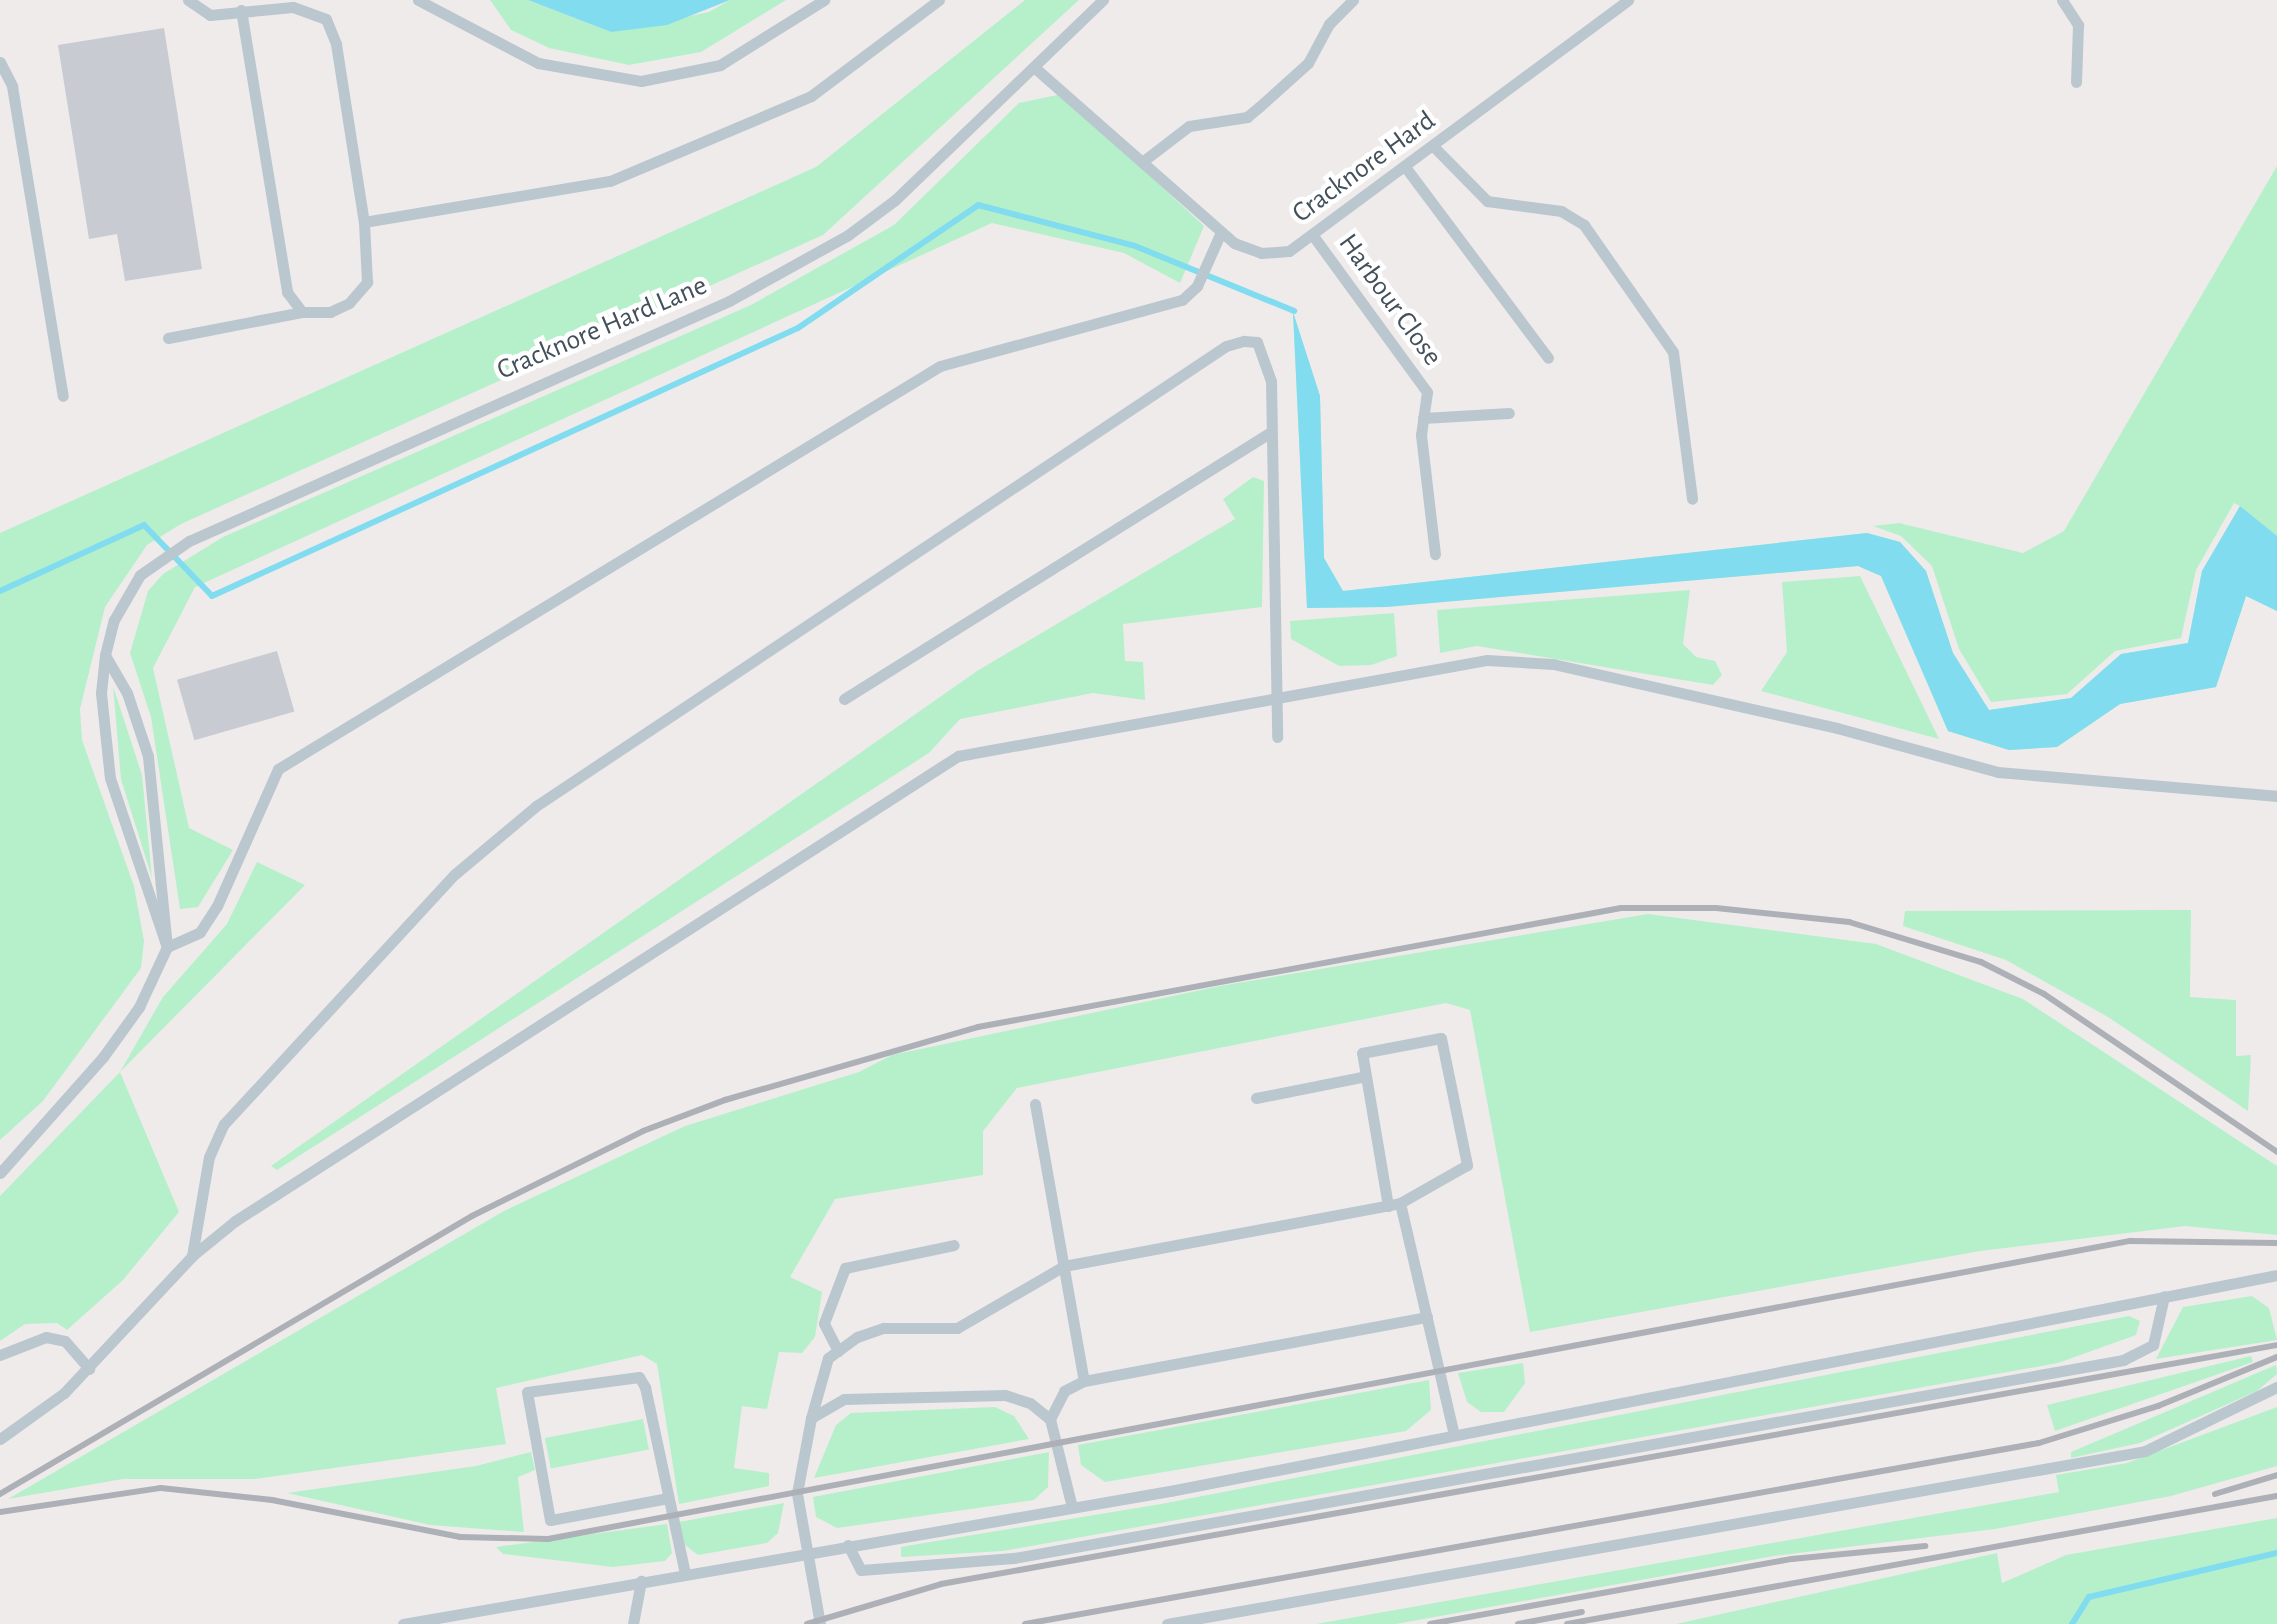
<!DOCTYPE html>
<style>
body{margin:0}
#map{position:relative;width:2277px;height:1624px;overflow:hidden;background:#efebeb;font-family:"Alegreya Sans",sans-serif}
div>[style]{position:absolute}
[style*='--x']{left:calc(var(--x)*1px);top:calc(var(--y)*1px);width:calc(var(--w)*1px);rotate:calc(var(--a)*1deg)}
.green>*{inset:0;background:#b6f0cb;transform-origin:0 0}
.water>*{inset:0;background:#81dcf0}
.stream>*{height:6px;margin:-3px;padding:0 3px;transform-origin:3px;border-radius:3px;background:#81dcf0}
.building>*{inset:0;background:#c8cbd1;transform-origin:0 0}
.lane>*{height:11px;margin:-5.5px;padding:0 5.5px;transform-origin:5.5px;border-radius:5.5px;background:#bbc7cf}
.rail>*{height:6px;margin:-3px;padding:0 3px;transform-origin:3px;border-radius:3px;background:#adb1b7}
span{translate:-50% -50%;white-space:nowrap;text-align:center;line-height:1.15;-webkit-text-stroke:9px #fff;paint-order:stroke}
.street-label{font-size:28px;color:#43505a}
</style>
<div id="map">
<div class="green">
<i style="clip-path:polygon(490px 0,528px 0,611px 32px,709px 12px,730px 0,786px 0,701px 52px,629px 65px,549px 48px,511px 30px)"></i>
<i style="clip-path:polygon(1025px 0,1079px 0,823px 235px,181px 524px,147px 545px,105px 607px,80px 709px,82px 740px,134px 886px,144px 941px,141px 968px,43px 1101px,0 1140px,0 533px,816px 167px)"></i>
<i style="clip-path:polygon(1062px 94px,1204px 226px,1180px 283px,1124px 253px,992px 223px,195px 587px,153px 668px,189px 828px,233px 850px,198px 907px,180px 909px,151px 717px,130px 653px,148px 591px,163px 574px,223px 537px,751px 305px,894px 225px,1019px 103px)"></i>
<i style="clip-path:polygon(2277px 166px,2277px 611px,2246px 596px,2216px 687px,2120px 704px,2057px 747px,2009px 750px,1948px 731px,1881px 576px,1858px 566px,1386px 607px,1307px 608px,1293px 312px,1320px 396px,1324px 558px,1343px 591px,1867px 533px,1900px 542px,1926px 571px,1953px 653px,1989px 710px,2071px 698px,2121px 654px,2188px 643px,2202px 571px,2240px 506px,2234px 503px,2196px 570px,2181px 638px,2115px 651px,2067px 694px,1991px 702px,1959px 649px,1932px 566px,1901px 536px,1873px 526px,1899px 523px,2023px 553px,2064px 531px)"></i>
<i style="clip-path:polygon(1253px 477px,1264px 481px,1262px 607px,1123px 624px,1125px 661px,1143px 662px,1145px 700px,1093px 693px,960px 719px,929px 753px,277px 1170px,271px 1166px,977px 671px,1235px 519px,1223px 499px)"></i>
<i style="clip-path:polygon(1860px 576px,1939px 739px,1761px 691px,1787px 652px,1782px 582px)"></i>
<i style="clip-path:polygon(1690px 590px,1683px 644px,1696px 657px,1715px 661px,1722px 675px,1713px 685px,1477px 646px,1440px 653px,1437px 610px)"></i>
<i style="clip-path:polygon(1394px 613px,1397px 656px,1371px 665px,1339px 666px,1291px 639px,1290px 621px)"></i>
<i style="clip-path:polygon(113px 686px,142px 775px,152px 878px,121px 779px)"></i>
<i style="clip-path:polygon(257px 862px,305px 885px,120px 1072px,179px 1212px,123px 1280px,67px 1330px,57px 1323px,25px 1324px,0 1341px,0 1196px,120px 1072px,163px 997px,227px 924px)"></i>
<i style="clip-path:polygon(2191px 910px,2190px 997px,2236px 1000px,2236px 1056px,2251px 1055px,2248px 1111px,2108px 1017px,2006px 960px,1903px 926px,1905px 911px)"></i>
<i style="clip-path:polygon(1648px 914px,1876px 944px,2023px 999px,2277px 1166px,2277px 1235px,2185px 1226px,1980px 1251px,1530px 1332px,1470px 1010px,1446px 1003px,1017px 1088px,983px 1131px,983px 1175px,835px 1199px,790px 1277px,822px 1292px,815px 1337px,802px 1353px,779px 1352px,767px 1409px,742px 1406px,734px 1468px,769px 1473px,769px 1486px,679px 1504px,657px 1364px,642px 1355px,496px 1388px,506px 1444px,255px 1479px,123px 1479px,8px 1499px,504px 1211px,685px 1126px,859px 1072px,892px 1055px,1220px 986px)"></i>
<i style="clip-path:polygon(2252px 1296px,2269px 1308px,2277px 1340px,2156px 1359px,2183px 1307px)"></i>
<i style="clip-path:polygon(2129px 1316px,2140px 1321px,2136px 1335px,2058px 1363px,1003px 1551px,901px 1557px,901px 1547px,912px 1545px,1161px 1504px)"></i>
<i style="clip-path:polygon(2251px 1356px,2253px 1362px,2055px 1431px,2047px 1405px)"></i>
<i style="clip-path:polygon(1523px 1363px,1525px 1383px,1504px 1412px,1481px 1412px,1467px 1402px,1458px 1373px)"></i>
<i style="clip-path:polygon(2276px 1365px,2277px 1374px,2257px 1391px,2140px 1443px,2071px 1458px,2071px 1452px)"></i>
<i style="clip-path:polygon(1429px 1380px,1431px 1410px,1406px 1431px,1105px 1482px,1081px 1465px,1078px 1445px)"></i>
<i style="clip-path:polygon(995px 1407px,1014px 1416px,1029px 1439px,814px 1478px,836px 1425px,851px 1413px)"></i>
<i style="clip-path:polygon(2277px 1407px,2277px 1466px,2171px 1496px,1995px 1529px,1774px 1556px,1396px 1624px,1316px 1624px,2059px 1492px,2056px 1475px,2127px 1463px)"></i>
<i style="left:643px;top:1419px;width:31px;height:100px;rotate:79deg"></i>
<i style="clip-path:polygon(531px 1452px,535px 1470px,518px 1477px,524px 1532px,430px 1525px,287px 1493px,476px 1466px)"></i>
<i style="clip-path:polygon(1049px 1452px,1048px 1487px,1034px 1500px,837px 1528px,816px 1517px,813px 1497px)"></i>
<i style="clip-path:polygon(784px 1503px,778px 1533px,767px 1543px,698px 1555px,685px 1545px,679px 1522px)"></i>
<i style="clip-path:polygon(2277px 1518px,2277px 1624px,1676px 1624px,1997px 1553px,2002px 1583px,2066px 1555px)"></i>
<i style="clip-path:polygon(667px 1524px,672px 1553px,665px 1561px,613px 1567px,503px 1554px,496px 1547px)"></i>
</div>
<div class="water">
<i style="clip-path:polygon(528px 0,730px 0,667px 25px,611px 32px)"></i>
<i style="clip-path:polygon(1293px 312px,1320px 396px,1324px 558px,1343px 591px,1867px 533px,1900px 542px,1926px 571px,1953px 653px,1989px 710px,2071px 698px,2121px 654px,2188px 643px,2202px 571px,2240px 506px,2277px 536px,2277px 611px,2246px 596px,2216px 687px,2120px 704px,2057px 747px,2009px 750px,1948px 731px,1881px 576px,1858px 566px,1386px 607px,1307px 608px)"></i>
</div>
<div class="stream">
<i style="--x:0;--y:591;--w:158;--a:-24.6"></i>
<i style="--x:144;--y:525;--w:98;--a:46.2"></i>
<i style="--x:212;--y:596;--w:644;--a:-24.58"></i>
<i style="--x:798;--y:328;--w:218;--a:-34.3"></i>
<i style="--x:978;--y:205;--w:162;--a:14.6"></i>
<i style="--x:1135;--y:246;--w:172;--a:22.2"></i>
<i style="--x:2072;--y:1624;--w:32;--a:-58"></i>
<i style="--x:2089;--y:1597;--w:193;--a:-13.2"></i>
</div>
<div class="building">
<i style="clip-path:polygon(164px 28px,202px 269px,125px 281px,117px 234px,89px 239px,58px 45px)"></i>
<i style="left:277px;top:651px;width:63px;height:104px;rotate:74deg"></i>
</div>
<div class="lane">
<i style="--x:188;--y:0;--w:27;--a:34"></i>
<i style="--x:210;--y:15;--w:83;--a:-5.5"></i>
<i style="--x:293;--y:7;--w:35;--a:20"></i>
<i style="--x:326;--y:19;--w:27;--a:68"></i>
<i style="--x:336;--y:44;--w:180;--a:81.1"></i>
<i style="--x:364;--y:222;--w:249;--a:-9.5"></i>
<i style="--x:610;--y:181;--w:218;--a:-22.9"></i>
<i style="--x:811;--y:96;--w:160;--a:-36.9"></i>
<i style="--x:418;--y:0;--w:136;--a:27.7"></i>
<i style="--x:538;--y:63;--w:105;--a:9.9"></i>
<i style="--x:641;--y:81;--w:81;--a:-11.4"></i>
<i style="--x:720;--y:65;--w:123;--a:-32"></i>
<i style="--x:2062;--y:0;--w:30;--a:57"></i>
<i style="--x:2078;--y:25;--w:57;--a:92"></i>
<i style="--x:241;--y:10;--w:286;--a:80.7"></i>
<i style="--x:287;--y:292;--w:25;--a:53"></i>
<i style="--x:302;--y:312;--w:28;--a:0"></i>
<i style="--x:330;--y:312;--w:21;--a:-25"></i>
<i style="--x:349;--y:303;--w:28;--a:-49"></i>
<i style="--x:367;--y:282;--w:60;--a:-92.9"></i>
<i style="--x:0;--y:62;--w:27;--a:63"></i>
<i style="--x:12;--y:86;--w:314;--a:80.7"></i>
<i style="--x:1035;--y:68;--w:265;--a:41.3"></i>
<i style="--x:1234;--y:243;--w:29;--a:20"></i>
<i style="--x:1261;--y:253;--w:28;--a:-4"></i>
<i style="--x:1289;--y:251;--w:422;--a:-36.5"></i>
<i style="--x:1434;--y:147;--w:76;--a:45.5"></i>
<i style="--x:1487;--y:201;--w:75;--a:7.7"></i>
<i style="--x:1561;--y:211;--w:27;--a:31"></i>
<i style="--x:1584;--y:225;--w:155;--a:55"></i>
<i style="--x:1673;--y:352;--w:148;--a:82.6"></i>
<i style="--x:1142;--y:162;--w:59;--a:-37.5"></i>
<i style="--x:1189;--y:126;--w:59;--a:-8.8"></i>
<i style="--x:1247;--y:117;--w:16;--a:-40"></i>
<i style="--x:1259;--y:107;--w:66;--a:-41.9"></i>
<i style="--x:1308;--y:63;--w:44;--a:-61.7"></i>
<i style="--x:1329;--y:24;--w:34;--a:-45"></i>
<i style="--x:1406;--y:168;--w:237;--a:53.2"></i>
<i style="--x:1314;--y:237;--w:192;--a:53.9"></i>
<i style="--x:1427;--y:392;--w:43;--a:97.9"></i>
<i style="--x:1421;--y:435;--w:120;--a:83.3"></i>
<i style="--x:168;--y:338;--w:136;--a:-11"></i>
<i style="--x:1423;--y:418;--w:86;--a:-3.3"></i>
<i style="--x:105;--y:655;--w:36;--a:-76"></i>
<i style="--x:114;--y:620;--w:52;--a:-60"></i>
<i style="--x:140;--y:575;--w:60;--a:-34.8"></i>
<i style="--x:189;--y:541;--w:591;--a:-23.96"></i>
<i style="--x:729;--y:301;--w:136;--a:-29"></i>
<i style="--x:848;--y:235;--w:59;--a:-36.7"></i>
<i style="--x:895;--y:200;--w:289;--a:-43.9"></i>
<i style="--x:844;--y:699;--w:504;--a:-32.02"></i>
<i style="--x:167;--y:947;--w:36;--a:-24"></i>
<i style="--x:200;--y:932;--w:31;--a:-57"></i>
<i style="--x:217;--y:906;--w:150;--a:-66"></i>
<i style="--x:278;--y:769;--w:775;--a:-31.33"></i>
<i style="--x:940;--y:366;--w:251;--a:-15.3"></i>
<i style="--x:1182;--y:300;--w:21;--a:-43"></i>
<i style="--x:1197;--y:286;--w:59;--a:-66"></i>
<i style="--x:1256;--y:1098;--w:112;--a:-11.3"></i>
<i style="--x:1035;--y:1104;--w:281;--a:80"></i>
<i style="--x:1084;--y:1381;--w:349;--a:-10.6"></i>
<i style="--x:0;--y:1173;--w:155;--a:-48.4"></i>
<i style="--x:103;--y:1057;--w:62;--a:-54.2"></i>
<i style="--x:139;--y:1007;--w:66;--a:-65"></i>
<i style="--x:167;--y:947;--w:192;--a:-95.7"></i>
<i style="--x:148;--y:756;--w:66;--a:-108.4"></i>
<i style="--x:127;--y:693;--w:44;--a:-120.1"></i>
<i style="--x:105;--y:655;--w:38;--a:96"></i>
<i style="--x:101;--y:693;--w:85;--a:84"></i>
<i style="--x:110;--y:778;--w:178;--a:71.4"></i>
<i style="--x:1388;--y:1206;--w:155;--a:-99.6"></i>
<i style="--x:1362;--y:1053;--w:80;--a:-10.8"></i>
<i style="--x:1441;--y:1038;--w:130;--a:78.4"></i>
<i style="--x:1467;--y:1165;--w:77;--a:150.4"></i>
<i style="--x:192;--y:1256;--w:100;--a:-80.3"></i>
<i style="--x:209;--y:1157;--w:36;--a:-66"></i>
<i style="--x:224;--y:1124;--w:340;--a:-47.3"></i>
<i style="--x:455;--y:874;--w:106;--a:-40"></i>
<i style="--x:536;--y:806;--w:829;--a:-33.69"></i>
<i style="--x:1226;--y:346;--w:19;--a:-16"></i>
<i style="--x:1244;--y:341;--w:13;--a:4"></i>
<i style="--x:1257;--y:342;--w:41;--a:70.3"></i>
<i style="--x:1271;--y:381;--w:356;--a:89"></i>
<i style="--x:838;--y:1351;--w:31;--a:-117"></i>
<i style="--x:824;--y:1323;--w:59;--a:-69.1"></i>
<i style="--x:845;--y:1268;--w:111;--a:-11.9"></i>
<i style="--x:0;--y:1355;--w:49;--a:-21.4"></i>
<i style="--x:46;--y:1337;--w:19;--a:12"></i>
<i style="--x:65;--y:1341;--w:37;--a:49"></i>
<i style="--x:811;--y:1418;--w:62;--a:-74.2"></i>
<i style="--x:828;--y:1358;--w:36;--a:-36"></i>
<i style="--x:857;--y:1337;--w:28;--a:-19"></i>
<i style="--x:883;--y:1328;--w:74;--a:0"></i>
<i style="--x:957;--y:1328;--w:124;--a:-30.1"></i>
<i style="--x:1064;--y:1266;--w:342;--a:-10.6"></i>
<i style="--x:1400;--y:1203;--w:238;--a:76.9"></i>
<i style="--x:1050;--y:1419;--w:31;--a:-63"></i>
<i style="--x:1064;--y:1391;--w:22;--a:-27"></i>
<i style="--x:0;--y:1439;--w:79;--a:-35.7"></i>
<i style="--x:64;--y:1393;--w:187;--a:-46.9"></i>
<i style="--x:192;--y:1256;--w:55;--a:-39.1"></i>
<i style="--x:235;--y:1221;--w:860;--a:-32.75"></i>
<i style="--x:958;--y:756;--w:538;--a:-10.29"></i>
<i style="--x:1487;--y:660;--w:66;--a:3.5"></i>
<i style="--x:1553;--y:664;--w:291;--a:12.7"></i>
<i style="--x:1837;--y:728;--w:167;--a:15.3"></i>
<i style="--x:1998;--y:772;--w:280;--a:4.9"></i>
<i style="--x:668;--y:1498;--w:120;--a:169.4"></i>
<i style="--x:550;--y:1520;--w:130;--a:-100.2"></i>
<i style="--x:527;--y:1392;--w:113;--a:-7.6"></i>
<i style="--x:639;--y:1377;--w:12;--a:59"></i>
<i style="--x:645;--y:1387;--w:191;--a:77.9"></i>
<i style="--x:848;--y:1545;--w:28;--a:63"></i>
<i style="--x:861;--y:1570;--w:153;--a:-4.5"></i>
<i style="--x:1014;--y:1558;--w:1127;--a:-10.12"></i>
<i style="--x:2123;--y:1360;--w:34;--a:-27"></i>
<i style="--x:2153;--y:1345;--w:50;--a:-77.3"></i>
<i style="--x:403;--y:1624;--w:778;--a:-9.84"></i>
<i style="--x:1170;--y:1491;--w:1128;--a:-11.04"></i>
<i style="--x:633;--y:1624;--w:44;--a:-79.5"></i>
<i style="--x:820;--y:1624;--w:133;--a:-100"></i>
<i style="--x:797;--y:1493;--w:76;--a:-79.4"></i>
<i style="--x:811;--y:1418;--w:38;--a:-30"></i>
<i style="--x:844;--y:1399;--w:161;--a:-1.4"></i>
<i style="--x:1005;--y:1395;--w:26;--a:18"></i>
<i style="--x:1030;--y:1403;--w:26;--a:39"></i>
<i style="--x:1050;--y:1419;--w:91;--a:76"></i>
<i style="--x:1167;--y:1624;--w:993;--a:-10.03"></i>
<i style="--x:2145;--y:1451;--w:147;--a:-25.9"></i>
</div>
<div class="rail">
<i style="--x:0;--y:1494;--w:548;--a:-30.5"></i>
<i style="--x:472;--y:1216;--w:191;--a:-26.4"></i>
<i style="--x:643;--y:1131;--w:88;--a:-20.7"></i>
<i style="--x:725;--y:1100;--w:263;--a:-16.1"></i>
<i style="--x:978;--y:1027;--w:654;--a:-10.49"></i>
<i style="--x:1621;--y:908;--w:95;--a:0"></i>
<i style="--x:1716;--y:908;--w:134;--a:6"></i>
<i style="--x:1849;--y:922;--w:138;--a:16.9"></i>
<i style="--x:1981;--y:962;--w:71;--a:26.9"></i>
<i style="--x:2044;--y:994;--w:282;--a:34.1"></i>
<i style="--x:2215;--y:1494;--w:65;--a:-17"></i>
<i style="--x:0;--y:1512;--w:163;--a:-8.5"></i>
<i style="--x:161;--y:1488;--w:112;--a:6.2"></i>
<i style="--x:272;--y:1500;--w:192;--a:11.1"></i>
<i style="--x:460;--y:1537;--w:88;--a:1.3"></i>
<i style="--x:548;--y:1539;--w:1610;--a:-10.67"></i>
<i style="--x:2130;--y:1241;--w:147;--a:0.8"></i>
<i style="--x:807;--y:1624;--w:140;--a:-16.6"></i>
<i style="--x:941;--y:1584;--w:1357;--a:-10.14"></i>
<i style="--x:1025;--y:1624;--w:1030;--a:-10.12"></i>
<i style="--x:2039;--y:1443;--w:125;--a:-17.3"></i>
<i style="--x:2158;--y:1406;--w:129;--a:-22.4"></i>
<i style="--x:1430;--y:1624;--w:368;--a:-10.2"></i>
<i style="--x:1792;--y:1559;--w:134;--a:-5.6"></i>
<i style="--x:1518;--y:1624;--w:65;--a:-10.6"></i>
<i style="--x:1567;--y:1624;--w:721;--a:-10.22"></i>
</div>
<div class="street-label">
<span style="left:1364px;top:167px;rotate:-36deg">Cracknore Hard</span>
<span style="left:1390px;top:300px;rotate:54deg">Harbour Close</span>
<span style="left:602px;top:328px;rotate:-23deg">Cracknore Hard Lane</span>
</div>
</div>
